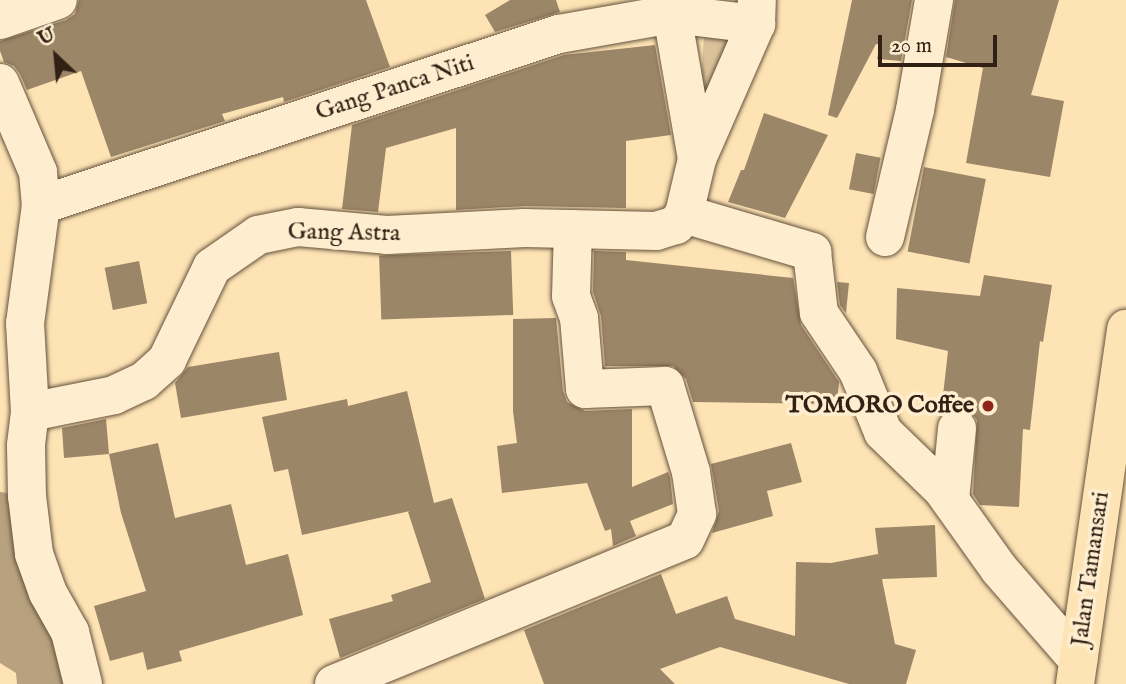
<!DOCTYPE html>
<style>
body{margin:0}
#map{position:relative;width:1126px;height:684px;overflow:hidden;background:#fee3b5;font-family:"IM FELL English",serif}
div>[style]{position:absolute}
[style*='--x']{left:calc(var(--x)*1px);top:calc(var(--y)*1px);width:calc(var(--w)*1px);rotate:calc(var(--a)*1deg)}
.green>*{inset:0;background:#dbc29a}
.water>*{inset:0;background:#b8a17e}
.canal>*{height:42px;margin:-21px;padding:0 21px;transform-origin:21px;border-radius:21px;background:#b8a17e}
.building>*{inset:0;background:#9c8668;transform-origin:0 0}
.roads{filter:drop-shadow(0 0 2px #64523c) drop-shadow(0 0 2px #64523c)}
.minor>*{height:38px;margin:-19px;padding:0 19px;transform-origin:19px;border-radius:19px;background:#feedcf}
.major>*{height:38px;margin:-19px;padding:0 19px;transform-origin:19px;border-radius:19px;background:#fee3b5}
.dots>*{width:19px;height:19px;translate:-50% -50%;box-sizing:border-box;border:4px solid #feedcf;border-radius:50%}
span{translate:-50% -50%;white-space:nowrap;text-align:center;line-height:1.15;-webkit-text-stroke:7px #feedcf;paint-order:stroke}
.street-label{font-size:24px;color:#312114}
.poi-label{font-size:24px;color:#312114;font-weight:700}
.right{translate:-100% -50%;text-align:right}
.north{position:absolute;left:21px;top:21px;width:70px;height:70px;-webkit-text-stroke:5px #feedcf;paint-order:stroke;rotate:334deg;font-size:19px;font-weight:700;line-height:28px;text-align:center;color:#312114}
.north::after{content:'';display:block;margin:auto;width:24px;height:32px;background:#312114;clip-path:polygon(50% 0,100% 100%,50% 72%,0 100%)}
.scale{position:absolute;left:878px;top:35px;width:119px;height:32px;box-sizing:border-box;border:4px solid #312114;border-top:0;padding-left:9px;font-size:21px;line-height:24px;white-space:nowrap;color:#312114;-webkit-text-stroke:5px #feedcf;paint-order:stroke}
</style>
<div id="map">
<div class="green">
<i style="clip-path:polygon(745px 35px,698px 126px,704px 36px)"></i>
</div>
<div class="water">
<i style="clip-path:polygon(0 599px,23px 606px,65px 636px,71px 684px,17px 684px,16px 673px,0 663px)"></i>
</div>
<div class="canal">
<i style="--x:0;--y:513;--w:70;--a:80.1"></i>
<i style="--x:12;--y:582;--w:80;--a:72.5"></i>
</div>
<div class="building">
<i style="clip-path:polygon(79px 0,366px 0,390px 67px,284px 102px,283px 97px,222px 114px,225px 121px,111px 157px,81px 71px,27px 90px,20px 74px,14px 66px,4px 62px,0 51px,0 41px,66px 20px,75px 14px)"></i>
<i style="clip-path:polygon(510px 0,556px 0,560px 12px,495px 32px,485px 15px)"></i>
<i style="clip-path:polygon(852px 0,912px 0,901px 61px,877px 59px,880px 45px,876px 44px,837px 118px,828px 115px)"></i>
<i style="clip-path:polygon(955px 0,1059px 0,1031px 95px,1064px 101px,1050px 177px,966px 163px,983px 68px,946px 57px)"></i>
<i style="clip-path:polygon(655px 45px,671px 135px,626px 141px,626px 208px,525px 206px,456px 210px,456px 128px,386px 148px,378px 212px,342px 209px,352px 125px,564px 55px)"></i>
<i style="clip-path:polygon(764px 113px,828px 135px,785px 218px,728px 202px,741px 170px,744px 170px)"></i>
<i style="left:856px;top:153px;width:25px;height:37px;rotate:11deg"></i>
<i style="left:924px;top:167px;width:63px;height:86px;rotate:11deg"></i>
<i style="left:511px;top:251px;width:64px;height:132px;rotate:88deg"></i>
<i style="clip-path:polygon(594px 251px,626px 252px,626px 260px,793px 278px,801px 325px,839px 382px,837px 404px,693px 402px,686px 379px,673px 366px,605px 366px,601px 316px,593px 292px)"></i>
<i style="left:139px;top:261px;width:43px;height:35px;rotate:79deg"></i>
<i style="clip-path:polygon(984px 275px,1052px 285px,1043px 342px,1040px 341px,1030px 430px,1023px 429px,1019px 507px,980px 505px,973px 494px,977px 420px,970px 411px,960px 406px,949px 408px,941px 413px,948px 351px,896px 339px,897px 288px,980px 296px)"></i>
<i style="clip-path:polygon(837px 282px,849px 283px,846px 313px,840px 305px)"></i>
<i style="clip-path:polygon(556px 318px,563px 391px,567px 402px,585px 411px,632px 409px,632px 487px,668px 472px,670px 477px,673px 504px,630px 521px,636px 536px,613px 546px,611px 529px,605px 531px,587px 483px,502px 493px,497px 446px,517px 443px,513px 411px,513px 319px)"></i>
<i style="clip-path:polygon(279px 352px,287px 400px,181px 418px,175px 383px,188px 367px)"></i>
<i style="clip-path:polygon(407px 391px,434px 503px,452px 498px,485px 599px,340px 658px,329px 619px,393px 601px,391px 595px,431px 582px,408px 512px,410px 511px,302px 535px,288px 469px,274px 472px,262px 417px,347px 399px,348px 406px)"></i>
<i style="clip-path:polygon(106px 419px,109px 454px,64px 458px,62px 428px)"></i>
<i style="clip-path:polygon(158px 443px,175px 518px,231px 504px,246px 565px,288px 554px,303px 615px,179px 651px,182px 661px,147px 670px,143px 652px,110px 661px,94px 606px,146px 591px,121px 513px,109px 454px)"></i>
<i style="clip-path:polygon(791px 443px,802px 482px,767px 491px,773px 516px,712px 533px,719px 511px,711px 464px)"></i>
<i style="clip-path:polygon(935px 525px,937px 577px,882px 579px,895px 644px,916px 650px,906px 684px,849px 684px,720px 647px,660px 669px,675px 684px,544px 684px,524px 630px,661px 574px,676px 614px,727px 596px,735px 619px,795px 636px,796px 562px,831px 563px,878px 554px,879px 561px,875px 528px)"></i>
</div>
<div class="roads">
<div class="minor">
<i style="--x:0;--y:20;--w:61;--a:-19"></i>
<i style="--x:0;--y:83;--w:97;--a:66.9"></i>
<i style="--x:38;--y:172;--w:33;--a:85"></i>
<i style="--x:41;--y:205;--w:119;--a:97.7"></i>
<i style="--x:25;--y:323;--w:89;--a:86.8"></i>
<i style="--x:30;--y:412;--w:34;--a:97"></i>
<i style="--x:26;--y:446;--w:50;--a:88.9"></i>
<i style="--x:27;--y:496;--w:58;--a:83.1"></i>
<i style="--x:34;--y:554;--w:41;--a:70.3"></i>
<i style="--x:48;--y:593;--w:45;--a:60.6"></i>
<i style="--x:70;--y:632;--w:54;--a:76"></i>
<i style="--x:697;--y:159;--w:147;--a:-66.4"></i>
<i style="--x:756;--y:24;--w:24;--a:-88"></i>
<i style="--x:41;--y:205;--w:545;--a:-18.27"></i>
<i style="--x:559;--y:34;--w:115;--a:-10"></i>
<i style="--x:672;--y:14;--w:85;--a:6.8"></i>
<i style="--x:684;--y:214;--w:134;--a:16.5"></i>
<i style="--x:812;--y:252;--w:61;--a:83.5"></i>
<i style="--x:819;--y:313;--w:70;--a:56.1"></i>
<i style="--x:858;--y:371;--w:66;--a:67.7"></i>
<i style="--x:883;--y:432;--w:82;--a:44"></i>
<i style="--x:942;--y:489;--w:98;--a:54.5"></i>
<i style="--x:999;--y:569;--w:121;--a:49"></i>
<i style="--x:885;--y:237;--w:130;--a:-76.7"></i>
<i style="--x:915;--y:110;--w:112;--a:-80.2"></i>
<i style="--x:30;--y:412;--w:86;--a:-11.4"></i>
<i style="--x:114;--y:395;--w:33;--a:-25"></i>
<i style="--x:144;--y:381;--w:31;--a:-42"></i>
<i style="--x:167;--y:360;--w:103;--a:-64.2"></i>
<i style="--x:212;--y:267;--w:56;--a:-34.8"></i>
<i style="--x:258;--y:235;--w:41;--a:-11.3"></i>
<i style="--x:298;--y:227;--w:89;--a:5.1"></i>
<i style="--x:387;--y:235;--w:138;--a:-2.9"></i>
<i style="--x:525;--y:228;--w:131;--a:1.3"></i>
<i style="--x:656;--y:231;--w:21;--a:-17"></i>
<i style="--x:676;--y:225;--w:14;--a:-54"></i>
<i style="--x:684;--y:214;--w:57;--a:-76.7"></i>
<i style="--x:697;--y:159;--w:147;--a:-99.8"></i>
<i style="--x:950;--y:500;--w:72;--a:-84.4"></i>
<i style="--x:334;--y:684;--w:379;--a:-22.3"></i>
<i style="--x:685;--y:540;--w:29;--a:-65"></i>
<i style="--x:697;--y:514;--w:42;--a:-98.1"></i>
<i style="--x:691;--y:472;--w:90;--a:-106.8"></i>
<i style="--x:665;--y:386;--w:80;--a:177.9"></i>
<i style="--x:585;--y:389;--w:71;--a:-94.8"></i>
<i style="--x:579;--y:318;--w:23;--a:-110"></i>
<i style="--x:571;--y:296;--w:67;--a:-88.3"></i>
</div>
<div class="major">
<i style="--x:1075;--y:684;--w:359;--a:-81.8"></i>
</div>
</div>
<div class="dots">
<i style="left:988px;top:406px;background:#8f2418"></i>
</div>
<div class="street-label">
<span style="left:395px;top:88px;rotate:-18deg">Gang Panca Niti</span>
<span style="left:344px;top:233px;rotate:1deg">Gang Astra</span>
<span style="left:1091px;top:569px;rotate:-82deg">Jalan Tamansari</span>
</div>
<div class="poi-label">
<span class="right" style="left:974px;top:406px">TOMORO Coffee</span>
</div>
<div class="north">U</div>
<div class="scale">20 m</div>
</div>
